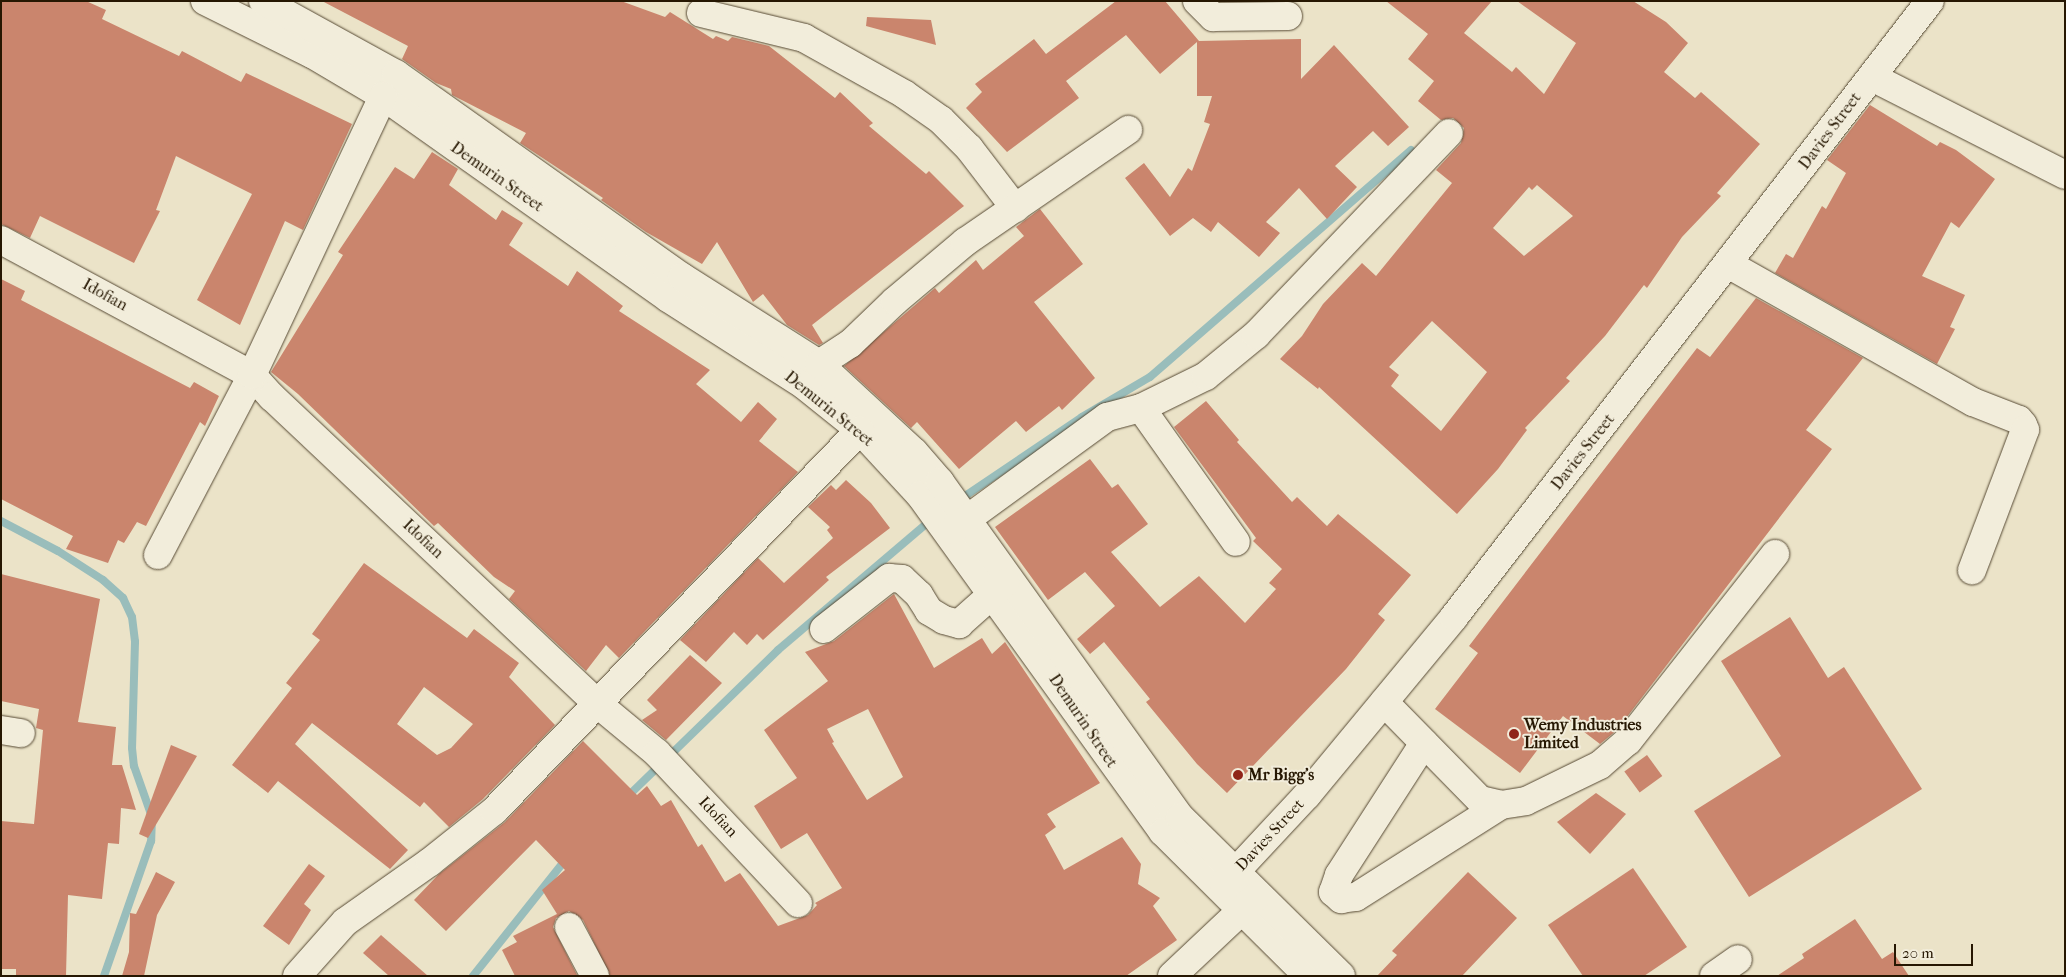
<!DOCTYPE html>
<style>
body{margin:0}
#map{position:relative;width:2066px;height:977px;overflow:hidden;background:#ebe3c8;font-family:"IM FELL French Canon",serif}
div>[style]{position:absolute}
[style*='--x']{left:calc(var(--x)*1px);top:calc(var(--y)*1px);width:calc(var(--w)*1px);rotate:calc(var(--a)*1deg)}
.stream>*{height:8px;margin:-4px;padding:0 4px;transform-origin:4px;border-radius:4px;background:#99bdbb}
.building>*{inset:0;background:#ca856d;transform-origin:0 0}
.roads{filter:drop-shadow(0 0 1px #574a34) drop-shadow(0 0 1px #574a34)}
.minor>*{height:28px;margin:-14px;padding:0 14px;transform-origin:14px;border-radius:14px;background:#f2eddb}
.dots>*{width:14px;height:14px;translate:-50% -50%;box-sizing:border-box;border:2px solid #f2eddb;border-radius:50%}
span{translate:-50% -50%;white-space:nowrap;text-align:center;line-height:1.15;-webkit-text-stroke:4px #f2eddb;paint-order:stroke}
.street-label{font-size:16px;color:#261702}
.poi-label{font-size:16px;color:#261702;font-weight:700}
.left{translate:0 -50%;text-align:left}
.frame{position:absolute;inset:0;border:2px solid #261702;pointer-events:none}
.scale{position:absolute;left:1894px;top:944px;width:79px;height:22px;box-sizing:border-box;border:2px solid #261702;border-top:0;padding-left:6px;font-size:15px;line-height:18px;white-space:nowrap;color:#261702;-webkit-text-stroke:4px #f2eddb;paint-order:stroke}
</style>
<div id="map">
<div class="stream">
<i style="--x:959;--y:500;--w:148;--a:-34"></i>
<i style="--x:1082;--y:417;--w:79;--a:-30.5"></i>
<i style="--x:1150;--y:377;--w:346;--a:-41"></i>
<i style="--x:1;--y:521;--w:64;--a:27.8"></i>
<i style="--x:58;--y:551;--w:54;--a:32.8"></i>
<i style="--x:103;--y:580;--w:27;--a:42"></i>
<i style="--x:123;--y:598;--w:21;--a:65"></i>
<i style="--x:132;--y:617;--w:25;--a:83"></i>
<i style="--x:135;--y:642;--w:106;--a:91.6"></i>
<i style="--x:132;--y:748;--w:18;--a:84"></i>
<i style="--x:134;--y:766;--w:54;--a:70.6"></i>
<i style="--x:152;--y:817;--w:24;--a:92"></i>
<i style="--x:151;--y:841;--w:143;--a:109.2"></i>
<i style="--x:626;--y:798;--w:212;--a:-44.2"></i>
<i style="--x:778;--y:650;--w:201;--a:-40.4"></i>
<i style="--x:473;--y:976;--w:151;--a:-51.5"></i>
</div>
<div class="building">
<i style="clip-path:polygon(1px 1px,86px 1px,106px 10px,102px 19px,179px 56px,182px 51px,241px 82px,246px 73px,352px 124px,303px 230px,285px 221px,240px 325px,197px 300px,252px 194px,176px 156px,156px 210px,160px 211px,134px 263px,40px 216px,30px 238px,1px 224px)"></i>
<i style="clip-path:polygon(322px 1px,621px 1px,665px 17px,670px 12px,713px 39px,716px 36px,728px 41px,732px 37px,769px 46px,835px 98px,840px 92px,873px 123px,869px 126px,926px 174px,929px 171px,964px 206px,812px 325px,823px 343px,819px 345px,787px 325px,763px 294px,753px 302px,717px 242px,702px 264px,646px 232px,601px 200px,603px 198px,520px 143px,526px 133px,452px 95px,451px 89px,436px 83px,402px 59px,408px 46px)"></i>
<i style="clip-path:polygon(1116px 1px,1165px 1px,1199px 41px,1301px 39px,1301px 79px,1334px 45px,1409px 127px,1388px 146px,1373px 131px,1335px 166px,1357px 187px,1327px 219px,1299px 188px,1266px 222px,1280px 233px,1259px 257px,1218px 222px,1211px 232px,1193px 218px,1170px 236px,1125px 178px,1144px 163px,1170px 197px,1188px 168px,1192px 171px,1210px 124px,1204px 122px,1212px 96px,1197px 96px,1197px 42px,1160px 74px,1126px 35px,1066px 81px,1079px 98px,1007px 152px,966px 108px,982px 92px,975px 84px,1034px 39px,1046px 54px)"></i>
<i style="clip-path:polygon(evenodd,1386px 1px,1492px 1px,1464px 33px,1512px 72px,1516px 67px,1544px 94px,1576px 43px,1517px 1px,1633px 1px,1666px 22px,1688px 43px,1664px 72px,1695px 98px,1701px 92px,1760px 144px,1717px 193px,1721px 196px,1682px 237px,1647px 288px,1644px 285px,1605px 336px,1566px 378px,1570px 381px,1525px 428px,1527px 430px,1498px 469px,1457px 514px,1319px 387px,1318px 389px,1280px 359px,1302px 336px,1323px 304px,1362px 263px,1376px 276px,1452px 183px,1436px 170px,1461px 143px,1464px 128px,1453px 118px,1441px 120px,1418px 101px,1434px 81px,1408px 59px,1428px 34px,1386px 1px,1537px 185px,1573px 216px,1524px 256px,1493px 228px,1529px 187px,1532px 190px,1537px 185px,1386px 1px,1432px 321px,1487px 372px,1441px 431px,1391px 386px,1399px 375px,1389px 367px,1432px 321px)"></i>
<i style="clip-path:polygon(867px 17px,931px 20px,936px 45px,866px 26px)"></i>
<i style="clip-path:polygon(1870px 105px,1937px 146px,1940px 142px,1956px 150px,1995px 179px,1959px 228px,1951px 222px,1922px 276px,1965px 295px,1950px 327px,1955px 329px,1937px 364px,1775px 273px,1786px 254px,1793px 258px,1822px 206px,1826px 209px,1846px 173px,1827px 160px)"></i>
<i style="clip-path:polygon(432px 152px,458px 169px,449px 185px,496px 220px,502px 210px,523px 223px,509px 245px,568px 286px,577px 271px,623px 306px,619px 311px,710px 370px,696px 384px,741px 422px,758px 402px,777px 419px,759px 441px,798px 472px,619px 658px,606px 645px,586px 671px,509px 599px,515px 591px,494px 577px,438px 523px,434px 526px,298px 394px,271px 372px,343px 255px,338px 252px,395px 167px,414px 179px)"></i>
<i style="clip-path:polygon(1040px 209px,1083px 264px,1034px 302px,1095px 378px,1062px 410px,1059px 406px,1026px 432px,1016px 421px,959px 469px,917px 422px,911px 428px,844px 366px,935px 288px,939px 293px,976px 260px,983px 270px,1024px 236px,1016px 227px)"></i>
<i style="clip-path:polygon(1px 279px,25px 291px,21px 300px,190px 388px,194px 382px,219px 396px,205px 426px,200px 422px,146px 526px,137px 522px,124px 543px,118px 540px,108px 563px,66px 549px,73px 536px,1px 499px)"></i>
<i style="clip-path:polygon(1756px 298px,1863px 358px,1806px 430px,1832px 449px,1617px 730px,1600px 744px,1563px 716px,1520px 773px,1435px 709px,1478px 653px,1469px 646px,1697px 348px,1710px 357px)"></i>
<i style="clip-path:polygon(1206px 401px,1239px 440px,1237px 442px,1292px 502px,1297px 497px,1327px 526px,1338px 514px,1411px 575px,1378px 614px,1385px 620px,1346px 669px,1227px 793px,1197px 764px,1146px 702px,1150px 699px,1104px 642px,1090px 654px,1077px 639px,1115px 606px,1085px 572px,1048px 600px,995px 527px,1090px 459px,1112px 488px,1118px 484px,1148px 524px,1111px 552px,1160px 607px,1199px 576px,1245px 623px,1276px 589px,1269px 583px,1282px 569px,1253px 541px,1256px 538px,1174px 427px)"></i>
<i style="clip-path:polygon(846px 480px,871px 503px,890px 528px,826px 577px,829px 580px,763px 640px,757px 634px,747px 645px,734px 632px,706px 662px,680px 640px,758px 558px,784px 583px,833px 538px,827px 530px,830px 527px,808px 507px,831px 485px,836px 490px)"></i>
<i style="clip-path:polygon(evenodd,364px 563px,467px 638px,474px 629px,519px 663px,509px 677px,555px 725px,483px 799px,449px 827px,424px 802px,420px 807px,312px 723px,295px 744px,408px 850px,390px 869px,278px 781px,268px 793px,232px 765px,292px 688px,286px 683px,320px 640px,312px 634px,364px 563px,424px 687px,473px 724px,451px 748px,437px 755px,397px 724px,424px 687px)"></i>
<i style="clip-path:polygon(1px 574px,100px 599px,78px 722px,116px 727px,112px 765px,122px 765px,136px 810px,121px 808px,119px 844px,108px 843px,102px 899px,68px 895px,66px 976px,16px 976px,16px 969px,1px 969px,1px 821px,34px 824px,43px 730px,36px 728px,39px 709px,1px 701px)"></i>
<i style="clip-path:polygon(evenodd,894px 594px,934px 668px,982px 638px,992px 654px,1005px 642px,1100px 783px,1047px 814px,1056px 827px,1045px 835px,1064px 870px,1122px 837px,1141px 864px,1138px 884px,1160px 898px,1153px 906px,1177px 940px,1126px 976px,610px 976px,583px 920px,569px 911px,556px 918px,553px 927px,577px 975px,515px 976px,502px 950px,517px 942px,513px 936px,557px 914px,542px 890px,565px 870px,536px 840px,446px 931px,414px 900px,439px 874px,505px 822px,583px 741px,637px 795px,647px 786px,661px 806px,671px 800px,698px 847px,702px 844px,725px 882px,740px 873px,778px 926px,808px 915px,817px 905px,815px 903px,842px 888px,807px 833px,781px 849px,754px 806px,797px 778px,764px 730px,828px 681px,805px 652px,834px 641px,894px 594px,868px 709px,903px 777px,867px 800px,832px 743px,834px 742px,827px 729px,868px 709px)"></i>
<i style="clip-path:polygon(1790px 617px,1828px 678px,1844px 667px,1922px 789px,1749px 897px,1694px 811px,1781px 756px,1721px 661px)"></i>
<i style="clip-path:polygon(690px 655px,722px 683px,666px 740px,642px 720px,657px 710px,647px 700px)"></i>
<i style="clip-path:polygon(171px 745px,197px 756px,148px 838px,139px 834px)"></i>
<i style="left:1647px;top:755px;width:26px;height:28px;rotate:54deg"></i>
<i style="clip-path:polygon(1596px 793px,1626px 814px,1590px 854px,1557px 822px)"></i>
<i style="clip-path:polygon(309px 864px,325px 876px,304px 904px,311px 910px,289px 945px,263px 926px)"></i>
<i style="clip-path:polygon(1633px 868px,1687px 947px,1644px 976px,1583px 976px,1548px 925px)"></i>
<i style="clip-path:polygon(156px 872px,175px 882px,157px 915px,144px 976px,122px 976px,129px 952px,130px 913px,136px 914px)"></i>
<i style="clip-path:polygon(1468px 872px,1517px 918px,1462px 976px,1377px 976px,1397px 955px,1392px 951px)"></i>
<i style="clip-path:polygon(1855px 919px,1882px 959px,1893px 952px,1909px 976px,1777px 976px,1804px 958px,1802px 954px)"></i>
<i style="clip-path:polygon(381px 935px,428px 976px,389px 976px,363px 953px)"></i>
</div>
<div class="roads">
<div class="minor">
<i style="--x:205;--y:1;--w:119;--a:26.4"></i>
<i style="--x:312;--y:54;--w:82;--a:30.6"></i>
<i style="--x:383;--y:96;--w:349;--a:35.3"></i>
<i style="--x:668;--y:298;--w:161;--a:32.6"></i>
<i style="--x:804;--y:385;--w:72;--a:38.8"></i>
<i style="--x:860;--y:430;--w:88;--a:47.3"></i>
<i style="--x:920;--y:495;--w:415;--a:54.2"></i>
<i style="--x:1163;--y:832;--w:204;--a:44.8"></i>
<i style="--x:263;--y:1;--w:152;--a:28.8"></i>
<i style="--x:396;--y:74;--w:351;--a:35.4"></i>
<i style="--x:682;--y:277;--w:162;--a:32.4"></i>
<i style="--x:819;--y:364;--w:129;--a:42.8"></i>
<i style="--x:914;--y:452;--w:40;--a:49"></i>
<i style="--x:940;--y:482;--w:412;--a:54.4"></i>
<i style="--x:1180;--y:817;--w:226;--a:44.6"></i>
<i style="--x:1197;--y:1;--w:23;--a:45"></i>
<i style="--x:1213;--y:17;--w:75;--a:-0.8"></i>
<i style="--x:701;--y:13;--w:106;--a:13.6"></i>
<i style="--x:804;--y:38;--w:115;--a:29.2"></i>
<i style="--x:904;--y:94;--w:45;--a:35.1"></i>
<i style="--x:941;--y:120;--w:40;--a:45"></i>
<i style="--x:969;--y:148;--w:76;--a:52.5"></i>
<i style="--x:1872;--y:77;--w:216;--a:26.9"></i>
<i style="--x:1;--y:240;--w:285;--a:28.3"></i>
<i style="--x:252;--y:375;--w:30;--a:48"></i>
<i style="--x:272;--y:397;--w:449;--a:43.3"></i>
<i style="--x:599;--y:705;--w:75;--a:39.6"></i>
<i style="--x:657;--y:753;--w:206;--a:46.8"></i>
<i style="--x:1728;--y:264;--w:281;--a:29.4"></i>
<i style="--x:1973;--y:402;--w:49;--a:21.4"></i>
<i style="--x:2019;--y:420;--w:6;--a:51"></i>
<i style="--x:2023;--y:425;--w:5;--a:68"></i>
<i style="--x:2025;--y:430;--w:150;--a:110.7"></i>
<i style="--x:819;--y:364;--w:37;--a:-33"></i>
<i style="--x:850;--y:344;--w:62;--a:-43.7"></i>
<i style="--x:895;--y:301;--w:92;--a:-40.1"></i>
<i style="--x:965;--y:242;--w:198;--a:-34.5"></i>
<i style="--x:1141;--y:408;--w:164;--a:54.7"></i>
<i style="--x:952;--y:530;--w:192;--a:-36.1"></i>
<i style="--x:1107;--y:417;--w:35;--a:-15"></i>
<i style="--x:1141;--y:408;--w:72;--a:-26.2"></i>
<i style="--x:1206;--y:376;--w:65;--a:-39.4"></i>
<i style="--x:1256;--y:335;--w:279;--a:-46.3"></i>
<i style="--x:158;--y:555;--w:203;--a:-62.4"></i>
<i style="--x:252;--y:375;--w:308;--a:-64.8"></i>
<i style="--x:824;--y:629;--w:83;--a:-38.1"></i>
<i style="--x:889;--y:578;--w:13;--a:4"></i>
<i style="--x:902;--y:579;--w:23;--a:43"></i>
<i style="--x:919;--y:595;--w:19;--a:58"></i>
<i style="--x:929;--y:611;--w:17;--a:31"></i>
<i style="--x:944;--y:620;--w:16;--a:15"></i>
<i style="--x:959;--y:624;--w:62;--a:-41.7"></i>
<i style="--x:1384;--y:702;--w:137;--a:45.6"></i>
<i style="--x:1480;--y:800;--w:22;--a:13"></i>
<i style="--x:1501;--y:805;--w:25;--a:-9"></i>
<i style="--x:1526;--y:801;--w:82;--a:-25.9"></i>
<i style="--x:1600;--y:765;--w:37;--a:-41"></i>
<i style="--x:1628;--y:741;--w:238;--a:-51.8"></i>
<i style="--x:1;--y:730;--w:20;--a:9"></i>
<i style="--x:1424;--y:743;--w:157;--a:122.8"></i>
<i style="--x:1339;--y:875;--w:18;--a:109"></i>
<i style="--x:1333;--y:892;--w:11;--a:41"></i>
<i style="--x:1341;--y:899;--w:15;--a:-8"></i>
<i style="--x:1356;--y:897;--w:172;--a:-32.4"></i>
<i style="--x:1224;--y:884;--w:122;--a:-47"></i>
<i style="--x:1307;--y:795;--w:231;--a:-50.4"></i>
<i style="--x:1454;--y:617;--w:778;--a:-52.31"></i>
<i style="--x:569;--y:927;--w:55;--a:62"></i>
<i style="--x:297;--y:976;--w:72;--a:-48.4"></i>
<i style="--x:345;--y:922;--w:104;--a:-35.2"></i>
<i style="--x:430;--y:862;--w:82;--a:-38.6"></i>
<i style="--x:494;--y:811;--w:528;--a:-46.15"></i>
<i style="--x:1172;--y:976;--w:117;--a:-43.3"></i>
<i style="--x:1714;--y:976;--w:29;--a:-35"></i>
</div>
</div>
<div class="dots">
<i style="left:1514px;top:734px;background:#8f2418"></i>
<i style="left:1238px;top:775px;background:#8f2418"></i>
</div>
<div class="street-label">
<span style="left:1830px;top:131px;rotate:-53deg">Davies Street</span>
<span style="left:497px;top:177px;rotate:35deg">Demurin Street</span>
<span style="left:105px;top:295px;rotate:29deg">Idofian</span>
<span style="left:829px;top:409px;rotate:39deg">Demurin Street</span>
<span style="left:1583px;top:452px;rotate:-52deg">Davies Street</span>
<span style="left:423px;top:539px;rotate:43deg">Idofian</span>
<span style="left:1083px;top:721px;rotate:56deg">Demurin Street</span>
<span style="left:718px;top:817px;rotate:47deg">Idofian</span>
<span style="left:1270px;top:835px;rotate:-47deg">Davies Street</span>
</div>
<div class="poi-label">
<span class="left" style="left:1524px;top:734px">Wemy Industries<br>Limited</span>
<span class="left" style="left:1248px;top:775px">Mr Bigg's</span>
</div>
<div class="frame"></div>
<div class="scale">20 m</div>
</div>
